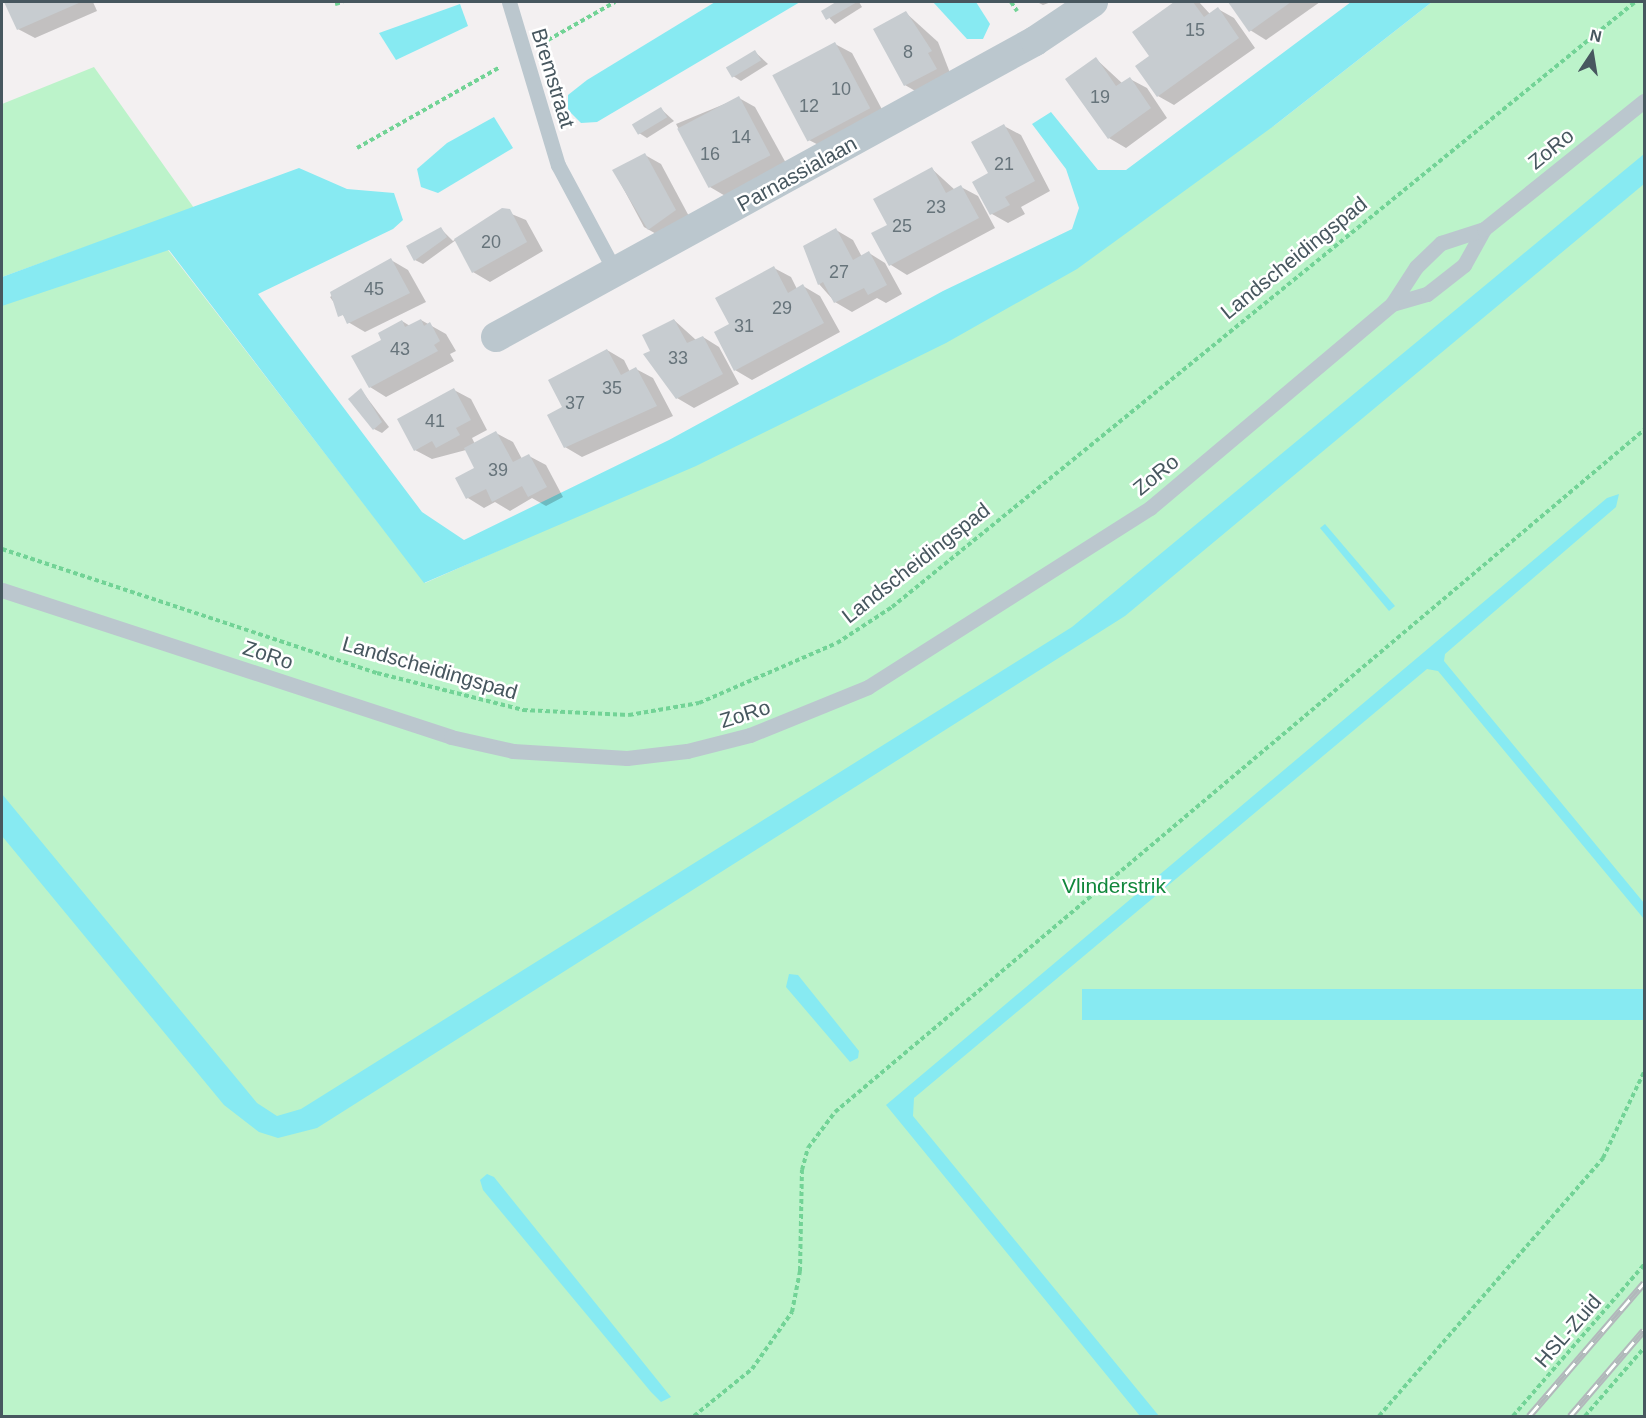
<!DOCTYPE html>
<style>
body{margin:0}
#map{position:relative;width:1646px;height:1418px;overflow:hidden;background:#f3f0f1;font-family:Arial,sans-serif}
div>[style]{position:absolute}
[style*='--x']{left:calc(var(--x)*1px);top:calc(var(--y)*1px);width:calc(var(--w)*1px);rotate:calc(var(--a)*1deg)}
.green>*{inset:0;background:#bcf3ca}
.water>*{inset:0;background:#87eaf2;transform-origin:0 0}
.shadow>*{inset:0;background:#0003}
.building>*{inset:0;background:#c7ccd0;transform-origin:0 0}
.path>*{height:4px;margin-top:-2px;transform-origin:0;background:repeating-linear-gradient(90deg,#72d396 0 4.5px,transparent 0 7.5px)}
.lane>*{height:15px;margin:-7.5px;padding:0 7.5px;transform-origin:7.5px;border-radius:7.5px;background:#bbc7ce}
.street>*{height:30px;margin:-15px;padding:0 15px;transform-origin:15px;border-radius:15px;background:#bbc7ce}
.rail>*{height:7px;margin-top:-3.5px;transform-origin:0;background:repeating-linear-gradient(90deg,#fff 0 14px,#b2b7bb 0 28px);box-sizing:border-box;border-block:2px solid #b2b7bb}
span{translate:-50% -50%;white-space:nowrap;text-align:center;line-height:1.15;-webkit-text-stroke:5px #fff;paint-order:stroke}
.number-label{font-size:18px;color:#67747b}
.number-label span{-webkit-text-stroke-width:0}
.street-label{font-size:21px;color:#47575f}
.park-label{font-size:21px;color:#11873c}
.frame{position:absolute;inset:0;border:3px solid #47575f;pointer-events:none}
.north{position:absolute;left:1562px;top:24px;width:60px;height:60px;-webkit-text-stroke:4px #fff;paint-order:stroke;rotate:12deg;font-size:16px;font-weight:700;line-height:24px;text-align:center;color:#47575f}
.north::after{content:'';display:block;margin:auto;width:21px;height:27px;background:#47575f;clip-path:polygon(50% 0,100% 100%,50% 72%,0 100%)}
</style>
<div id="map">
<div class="green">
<i style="clip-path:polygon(1432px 2px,1644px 2px,1644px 1416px,2px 1416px,2px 291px,168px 250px,425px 583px,504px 548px,1275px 125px)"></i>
<i style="clip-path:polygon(94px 67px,194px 208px,2px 277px,2px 104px)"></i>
</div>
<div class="water">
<i style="clip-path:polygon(715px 2px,800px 2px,597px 122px,581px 123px,568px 110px,568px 95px,587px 80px)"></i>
<i style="clip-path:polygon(933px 2px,976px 2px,990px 24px,983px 39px,967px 39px)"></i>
<i style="clip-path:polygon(1351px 2px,1432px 2px,1275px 125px,1077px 269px,946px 343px,696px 466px,424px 583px,169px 250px,2px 306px,2px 277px,299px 168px,347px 189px,394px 193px,403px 220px,393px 229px,258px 294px,422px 512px,464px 540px,669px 440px,943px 291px,1072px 229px,1079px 208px,1066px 169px,1032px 124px,1051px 112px,1098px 170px,1126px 170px)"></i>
<i style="clip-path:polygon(460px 4px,468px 26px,396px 60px,379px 33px)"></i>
<i style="clip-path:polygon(494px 117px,513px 148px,438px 193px,421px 187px,417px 169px,447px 143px)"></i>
<i style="clip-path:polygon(1644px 154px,1644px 184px,1125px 616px,317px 1128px,278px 1138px,259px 1132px,224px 1105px,2px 836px,2px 794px,257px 1103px,277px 1116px,301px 1109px,1072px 627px)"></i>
<i style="clip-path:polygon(1619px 494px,1616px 507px,1445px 654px,1444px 661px,1644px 903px,1644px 919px,1438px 671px,1427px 669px,914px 1098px,913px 1116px,1159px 1416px,1140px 1416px,886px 1105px,1607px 498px)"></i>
<i style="clip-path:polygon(1325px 524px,1395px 606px,1389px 611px,1320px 528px)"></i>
<i style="clip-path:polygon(789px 974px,798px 975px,859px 1051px,858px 1058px,850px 1062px,786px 987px)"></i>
<i style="left:1644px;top:989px;width:31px;height:562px;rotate:90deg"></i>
<i style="clip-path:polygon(487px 1174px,494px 1177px,671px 1397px,661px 1402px,651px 1392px,483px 1190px,480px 1180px)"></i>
</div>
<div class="shadow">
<i style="clip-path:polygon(5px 2px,93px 2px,97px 11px,35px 38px,18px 29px)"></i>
<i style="clip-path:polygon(839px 2px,859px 2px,862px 7px,835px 24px,823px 11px)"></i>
<i style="clip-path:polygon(1037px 2px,1051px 2px,1043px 5px)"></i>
<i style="clip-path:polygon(1177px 2px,1199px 2px,1210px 14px,1218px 9px,1234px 18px,1255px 48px,1174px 105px,1158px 96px,1151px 56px,1134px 32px)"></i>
<i style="clip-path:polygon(1229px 2px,1320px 2px,1266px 40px,1250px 30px)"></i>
<i style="clip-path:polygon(906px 13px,938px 42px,952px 78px,922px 95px,905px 85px)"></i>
<i style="clip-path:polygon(835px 44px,852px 53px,886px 117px,826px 149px,809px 140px,805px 60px)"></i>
<i style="clip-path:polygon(755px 52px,768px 64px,741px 81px,733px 76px)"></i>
<i style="clip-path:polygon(1096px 59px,1123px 84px,1130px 79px,1147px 88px,1167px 118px,1126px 148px,1109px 138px)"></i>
<i style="clip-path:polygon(739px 98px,755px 107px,787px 165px,727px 197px,710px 187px,676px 124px)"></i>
<i style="clip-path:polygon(661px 109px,674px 121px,647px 138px,639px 133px)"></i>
<i style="clip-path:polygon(1004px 126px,1021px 135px,1050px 191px,1021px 207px,1025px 214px,1008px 223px,992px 214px,991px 174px)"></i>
<i style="clip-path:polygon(645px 155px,661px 164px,691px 220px,658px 235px,644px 227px,614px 171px)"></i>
<i style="clip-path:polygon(932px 169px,955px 190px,961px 187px,978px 196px,995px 228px,907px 275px,891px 265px,889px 226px)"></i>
<i style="clip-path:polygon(502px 210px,526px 220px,543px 251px,490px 282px,473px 272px,456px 240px,423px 264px,415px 260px,441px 229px,453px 241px)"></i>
<i style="clip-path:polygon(836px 230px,853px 240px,862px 257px,869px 253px,885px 263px,902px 294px,886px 303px,877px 298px,852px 312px,835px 302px,819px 284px)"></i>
<i style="clip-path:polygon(391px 260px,408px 270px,426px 302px,365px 332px,348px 322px,330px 297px)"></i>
<i style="clip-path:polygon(774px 268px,791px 277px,797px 289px,803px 286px,820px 296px,840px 332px,752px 380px,735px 370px,731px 325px)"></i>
<i style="clip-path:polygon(421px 320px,446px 334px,456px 351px,450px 354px,454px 361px,386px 397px,370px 387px,383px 340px,402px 321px,410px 326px)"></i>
<i style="clip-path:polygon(674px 320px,696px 340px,703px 337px,719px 347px,739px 384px,694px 408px,677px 398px,652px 351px)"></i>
<i style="clip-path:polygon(607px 350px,624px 360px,630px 372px,636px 369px,653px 378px,673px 416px,582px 457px,565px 447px,564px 408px)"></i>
<i style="clip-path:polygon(361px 390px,389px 427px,382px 433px,374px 429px)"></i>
<i style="clip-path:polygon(454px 390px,471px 399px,487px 430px,472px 438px,475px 444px,496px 433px,513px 442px,522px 459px,529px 456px,546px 465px,563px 497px,546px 506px,532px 498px,510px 511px,495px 502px,484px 508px,468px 498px,476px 469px,466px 450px,432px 459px,415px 450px)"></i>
</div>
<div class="building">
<i style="clip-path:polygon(4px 2px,81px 2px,17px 30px)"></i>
<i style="clip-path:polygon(836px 2px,857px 2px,826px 20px,821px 11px)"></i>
<i style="clip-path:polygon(1174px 2px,1193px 2px,1204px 17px,1218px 7px,1239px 38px,1157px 97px,1135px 66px,1149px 56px,1132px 32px)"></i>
<i style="clip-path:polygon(1228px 2px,1291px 2px,1249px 32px)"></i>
<i style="clip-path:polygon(906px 11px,932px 51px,928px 53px,937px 69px,904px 86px,873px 29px)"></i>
<i style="left:835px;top:42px;width:75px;height:71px;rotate:62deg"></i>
<i style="left:755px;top:50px;width:12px;height:34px;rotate:59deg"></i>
<i style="clip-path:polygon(1096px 57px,1116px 86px,1130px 77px,1151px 108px,1108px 139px,1065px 79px)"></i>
<i style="left:739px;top:96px;width:67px;height:70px;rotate:62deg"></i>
<i style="left:661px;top:107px;width:12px;height:34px;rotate:59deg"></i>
<i style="clip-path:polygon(1004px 124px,1035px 181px,1005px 197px,1010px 205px,990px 215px,972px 182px,988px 173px,971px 142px)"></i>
<i style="clip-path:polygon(645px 153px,676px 210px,648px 230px,612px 170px)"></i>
<i style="clip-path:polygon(932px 167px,946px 193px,961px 185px,979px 218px,889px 266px,871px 233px,887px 225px,873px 199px)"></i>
<i style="clip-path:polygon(502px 208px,510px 209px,527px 242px,472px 273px,454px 239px)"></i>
<i style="clip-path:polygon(441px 227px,447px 237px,414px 261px,406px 246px)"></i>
<i style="clip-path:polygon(836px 228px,853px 260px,869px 251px,887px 285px,868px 295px,864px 288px,834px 303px,823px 282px,818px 285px,803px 246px)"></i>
<i style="clip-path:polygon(391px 258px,410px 293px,347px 324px,343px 315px,338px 317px,330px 292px)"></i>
<i style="clip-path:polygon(774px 266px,788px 293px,803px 284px,824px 323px,734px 371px,714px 332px,729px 324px,715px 298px)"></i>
<i style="clip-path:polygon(421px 319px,424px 326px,430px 322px,440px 341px,434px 345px,438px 351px,369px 388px,351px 356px,381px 340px,378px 333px,402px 320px,405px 327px)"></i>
<i style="clip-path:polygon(674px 319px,687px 343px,703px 336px,723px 374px,676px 399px,643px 354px,650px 351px,642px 335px)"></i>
<i style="clip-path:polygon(607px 349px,621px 375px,636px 367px,657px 406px,564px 448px,547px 415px,562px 407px,548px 380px)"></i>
<i style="clip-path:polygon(361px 388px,382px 422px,373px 430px,348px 399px)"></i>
<i style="clip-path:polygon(454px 388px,471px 420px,456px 428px,460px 435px,436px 448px,432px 441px,414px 451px,397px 419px)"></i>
<i style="clip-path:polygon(496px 431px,513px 462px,529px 454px,547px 487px,528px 497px,522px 486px,492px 502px,486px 489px,466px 499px,455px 478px,474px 468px,464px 448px)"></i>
</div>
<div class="path">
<i style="--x:1011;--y:2;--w:11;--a:56"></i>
<i style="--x:335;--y:4;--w:8;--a:-14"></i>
<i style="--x:548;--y:40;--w:77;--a:-29.6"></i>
<i style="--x:357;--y:148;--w:164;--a:-29.5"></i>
<i style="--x:2;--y:549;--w:395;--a:18.3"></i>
<i style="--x:377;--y:673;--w:151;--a:14.2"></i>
<i style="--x:523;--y:710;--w:106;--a:2.7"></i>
<i style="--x:629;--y:715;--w:71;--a:-9.7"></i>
<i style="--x:699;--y:703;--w:150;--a:-23.5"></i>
<i style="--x:837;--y:643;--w:66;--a:-33.2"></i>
<i style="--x:892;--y:607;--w:958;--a:-39.15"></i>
<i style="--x:694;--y:1416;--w:75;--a:-39"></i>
<i style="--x:752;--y:1369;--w:70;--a:-54.9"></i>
<i style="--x:792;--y:1312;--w:42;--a:-79"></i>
<i style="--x:800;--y:1271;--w:101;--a:-88.9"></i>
<i style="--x:802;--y:1170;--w:23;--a:-75"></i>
<i style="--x:808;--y:1148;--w:45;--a:-53.1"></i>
<i style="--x:835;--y:1112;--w:1058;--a:-40.13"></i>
<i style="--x:1379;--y:1416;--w:342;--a:-49"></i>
<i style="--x:1603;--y:1158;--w:95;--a:-64.5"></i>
<i style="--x:1513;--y:1416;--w:200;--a:-49.1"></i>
<i style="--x:1585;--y:1416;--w:90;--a:-49.1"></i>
</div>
<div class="lane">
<i style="--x:509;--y:2;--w:170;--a:73.3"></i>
<i style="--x:558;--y:165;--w:123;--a:61.8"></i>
<i style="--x:1392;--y:304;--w:36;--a:-16"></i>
<i style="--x:1427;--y:294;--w:47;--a:-38.1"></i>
<i style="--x:1464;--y:265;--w:41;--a:-60.9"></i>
<i style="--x:2;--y:590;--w:472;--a:18.1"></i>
<i style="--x:451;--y:737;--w:64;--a:12.7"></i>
<i style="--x:513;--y:751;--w:114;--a:3.5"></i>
<i style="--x:627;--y:758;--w:60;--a:-6.7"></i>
<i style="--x:687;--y:751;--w:65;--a:-14.3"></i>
<i style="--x:750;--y:735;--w:127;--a:-22.1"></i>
<i style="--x:868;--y:687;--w:334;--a:-32.4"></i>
<i style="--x:1150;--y:508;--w:317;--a:-40.1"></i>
<i style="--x:1392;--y:304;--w:44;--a:-57"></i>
<i style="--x:1416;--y:267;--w:35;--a:-44"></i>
<i style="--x:1441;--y:243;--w:45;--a:-18"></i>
<i style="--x:1484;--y:229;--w:205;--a:-38.7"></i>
</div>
<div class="street">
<i style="--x:496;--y:337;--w:615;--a:-28.77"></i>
<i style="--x:1035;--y:41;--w:70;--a:-33.9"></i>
</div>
<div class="rail">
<i style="--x:1529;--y:1416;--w:176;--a:-49.2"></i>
<i style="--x:1570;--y:1416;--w:113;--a:-49.3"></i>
</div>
<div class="number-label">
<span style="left:1195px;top:30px">15</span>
<span style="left:908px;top:52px">8</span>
<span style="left:841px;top:89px">10</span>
<span style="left:1100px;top:97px">19</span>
<span style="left:809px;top:106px">12</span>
<span style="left:741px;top:137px">14</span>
<span style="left:710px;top:154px">16</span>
<span style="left:1004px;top:164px">21</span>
<span style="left:936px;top:207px">23</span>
<span style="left:902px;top:226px">25</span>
<span style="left:491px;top:242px">20</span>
<span style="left:839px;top:272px">27</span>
<span style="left:374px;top:289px">45</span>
<span style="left:782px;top:308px">29</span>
<span style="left:744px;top:326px">31</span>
<span style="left:400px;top:349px">43</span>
<span style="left:678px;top:358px">33</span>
<span style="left:612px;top:388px">35</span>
<span style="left:575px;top:403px">37</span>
<span style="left:435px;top:421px">41</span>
<span style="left:498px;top:470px">39</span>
</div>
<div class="street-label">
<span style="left:553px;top:78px;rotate:73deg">Bremstraat</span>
<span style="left:1551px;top:149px;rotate:-39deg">ZoRo</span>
<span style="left:797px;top:174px;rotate:-29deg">Parnassialaan</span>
<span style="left:1294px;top:258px;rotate:-39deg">Landscheidingspad</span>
<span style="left:1156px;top:475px;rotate:-39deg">ZoRo</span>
<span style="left:916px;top:563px;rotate:-38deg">Landscheidingspad</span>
<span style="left:268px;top:655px;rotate:18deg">ZoRo</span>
<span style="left:430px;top:668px;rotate:16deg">Landscheidingspad</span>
<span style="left:745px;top:714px;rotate:-17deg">ZoRo</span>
<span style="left:1568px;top:1331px;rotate:-49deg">HSL-Zuid</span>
</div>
<div class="park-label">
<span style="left:1114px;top:886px">Vlinderstrik</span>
</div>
<div class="frame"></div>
<div class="north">N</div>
</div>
